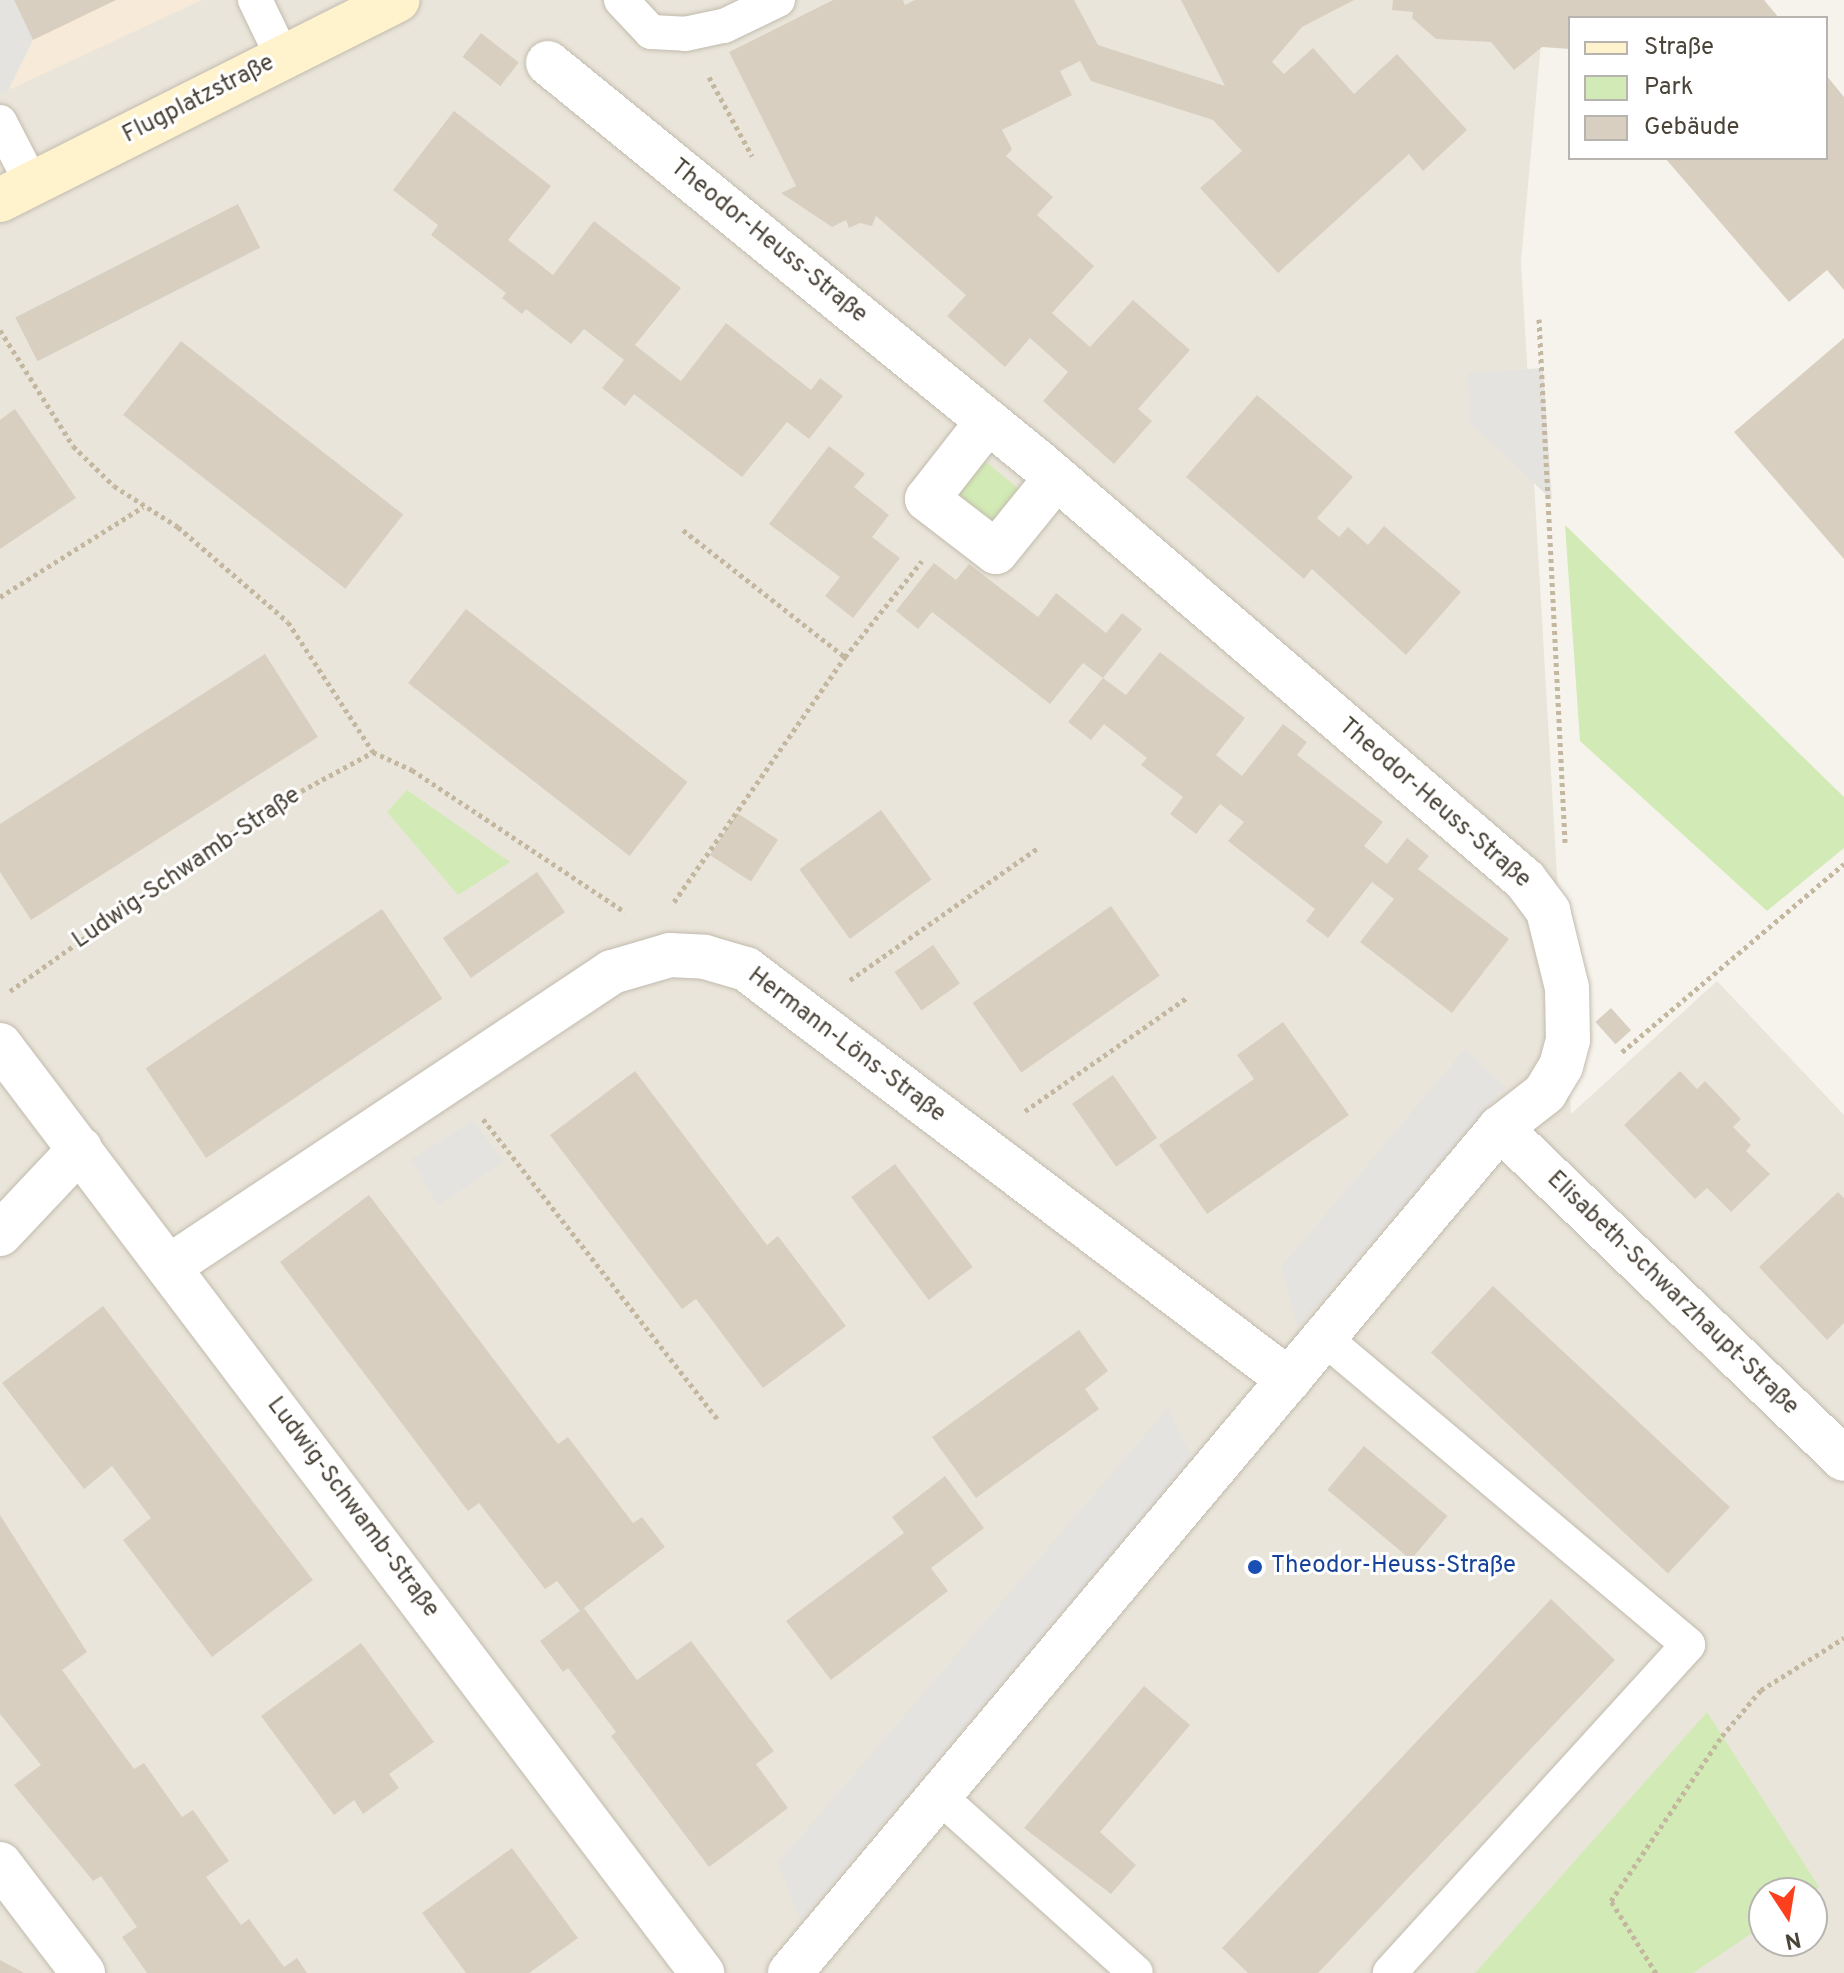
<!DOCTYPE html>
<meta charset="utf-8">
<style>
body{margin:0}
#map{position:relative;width:1844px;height:1973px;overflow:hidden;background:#f6f3ec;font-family:Overpass,sans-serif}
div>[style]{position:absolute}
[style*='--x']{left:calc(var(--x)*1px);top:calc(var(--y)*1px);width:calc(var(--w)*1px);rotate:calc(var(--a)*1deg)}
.residential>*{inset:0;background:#eae5da}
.commercial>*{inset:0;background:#f7ead8}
.green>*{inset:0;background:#d2eab5;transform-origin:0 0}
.parking>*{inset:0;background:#e5e3e0}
.building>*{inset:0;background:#d8cfc1;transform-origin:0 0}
.path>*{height:5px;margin-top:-2.5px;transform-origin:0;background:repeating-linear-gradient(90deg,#c4b79f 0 4px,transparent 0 8px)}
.roads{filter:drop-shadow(0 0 2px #c2bbae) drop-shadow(0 0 2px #c2bbae)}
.lane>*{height:34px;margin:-17px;padding:0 17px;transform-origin:17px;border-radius:17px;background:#fff}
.street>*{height:44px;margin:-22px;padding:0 22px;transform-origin:22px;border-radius:22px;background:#fff}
.secondary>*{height:44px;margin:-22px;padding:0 22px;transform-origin:22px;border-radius:22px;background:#fff3cd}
.dots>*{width:22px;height:22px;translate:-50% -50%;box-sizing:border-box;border:4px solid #fff;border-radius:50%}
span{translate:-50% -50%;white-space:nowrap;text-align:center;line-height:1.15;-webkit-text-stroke:6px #fff;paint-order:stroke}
.street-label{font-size:24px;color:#4b4439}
.transit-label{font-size:24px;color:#164399}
.left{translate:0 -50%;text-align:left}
.legend{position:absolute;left:1568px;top:16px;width:260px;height:144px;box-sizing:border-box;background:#fff;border:2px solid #b7b4b0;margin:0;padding:10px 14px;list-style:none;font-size:24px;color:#4b4439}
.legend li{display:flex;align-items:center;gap:16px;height:40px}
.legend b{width:40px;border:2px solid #b7b4b0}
.north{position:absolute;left:1748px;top:1877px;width:80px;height:80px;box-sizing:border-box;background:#fff;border:2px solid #b7b4b0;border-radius:50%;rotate:168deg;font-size:22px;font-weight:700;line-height:32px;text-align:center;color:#4b4439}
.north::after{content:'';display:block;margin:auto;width:28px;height:36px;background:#fc3f1d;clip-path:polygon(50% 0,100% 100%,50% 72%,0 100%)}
</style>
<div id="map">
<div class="residential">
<i style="clip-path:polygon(evenodd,0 0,1545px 0,1521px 261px,1571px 1114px,1717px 981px,1844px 1115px,1844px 1973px,0 1973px,0 0,1764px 1893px,1812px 1893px,1812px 1941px,1764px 1941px,1764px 1893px)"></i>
</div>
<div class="commercial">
<i style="clip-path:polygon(0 0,202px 0,0 94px)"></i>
</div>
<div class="green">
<i style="left:982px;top:459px;width:51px;height:51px;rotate:39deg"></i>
<i style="clip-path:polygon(1565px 525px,1844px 797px,1844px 848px,1767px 911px,1580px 741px)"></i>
<i style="clip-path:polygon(407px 790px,510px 862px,458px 895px,387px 812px)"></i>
<i style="clip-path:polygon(1707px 1712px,1819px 1887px,1811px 1893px,1764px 1893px,1764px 1925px,1693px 1973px,1475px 1973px)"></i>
</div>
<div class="parking">
<i style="clip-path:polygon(0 0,14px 0,33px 40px,8px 91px,0 94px)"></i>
<i style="clip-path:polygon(1543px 368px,1552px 500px,1470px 423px,1468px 373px)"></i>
<i style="clip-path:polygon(1465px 1049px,1505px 1087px,1298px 1327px,1281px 1267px)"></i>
<i style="clip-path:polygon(473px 1121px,504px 1161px,438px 1206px,411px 1159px)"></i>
<i style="clip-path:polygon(1168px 1408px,1192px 1458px,800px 1921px,778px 1863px)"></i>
</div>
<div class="building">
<i style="clip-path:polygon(14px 0,116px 0,33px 40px)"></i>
<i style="clip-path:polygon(833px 0,903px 0,905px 5px,915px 0,1074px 0,1098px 45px,1225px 86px,1181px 0,1354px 0,1302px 27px,1272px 62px,1284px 74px,1313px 48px,1354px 94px,1397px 54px,1467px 130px,1423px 171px,1409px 154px,1278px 273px,1200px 188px,1242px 151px,1213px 120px,1091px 81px,1080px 61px,1060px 71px,1072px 95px,1002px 130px,1012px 149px,1006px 156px,1053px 197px,1037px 215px,1094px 266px,1052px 313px,1090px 347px,1133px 300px,1190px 350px,1138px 409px,1152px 421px,1114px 464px,1043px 401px,1068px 372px,1030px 338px,1005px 367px,947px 316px,966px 295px,876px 216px,872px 226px,860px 223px,849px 228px,846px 220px,832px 227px,781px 193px,796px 186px,729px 52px)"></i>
<i style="clip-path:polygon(1393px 0,1764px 0,1779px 18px,1570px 18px,1570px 49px,1542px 47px,1514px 70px,1491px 42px,1436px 39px,1412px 18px,1413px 12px,1392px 10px)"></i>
<i style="left:481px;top:33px;width:48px;height:30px;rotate:38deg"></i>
<i style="clip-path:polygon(1826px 75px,1844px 97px,1844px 290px,1827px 270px,1789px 302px,1665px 158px,1826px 158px)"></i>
<i style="clip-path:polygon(454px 111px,551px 186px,508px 240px,553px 275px,594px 221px,681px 288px,635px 345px,681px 381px,726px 323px,811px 390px,820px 378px,843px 396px,809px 439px,787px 422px,742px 477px,634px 394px,625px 406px,602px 388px,624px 360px,584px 329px,571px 344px,526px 309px,522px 314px,502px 298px,506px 293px,431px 235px,438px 225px,393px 190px)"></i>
<i style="left:238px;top:204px;width:49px;height:250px;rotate:63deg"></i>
<i style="clip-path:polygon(1844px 338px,1844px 559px,1734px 432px)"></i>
<i style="left:181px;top:341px;width:282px;height:94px;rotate:38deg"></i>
<i style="clip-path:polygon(1257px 395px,1353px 477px,1317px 518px,1339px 537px,1348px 527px,1368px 545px,1384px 526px,1461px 592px,1406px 655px,1312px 569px,1304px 579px,1186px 477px)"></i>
<i style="clip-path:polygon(15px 409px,76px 498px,0 549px,0 420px)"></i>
<i style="clip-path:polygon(829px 446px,865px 474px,854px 487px,889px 515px,872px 537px,900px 558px,853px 618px,825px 596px,840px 577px,769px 524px)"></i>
<i style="clip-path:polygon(934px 563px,956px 580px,969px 564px,1038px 617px,1056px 593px,1106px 633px,1122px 613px,1142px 629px,1103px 678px,1083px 663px,1050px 704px,932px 612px,918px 629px,896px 611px)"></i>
<i style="left:466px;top:609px;width:281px;height:94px;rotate:38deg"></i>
<i style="clip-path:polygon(1160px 652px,1245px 718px,1216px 755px,1242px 776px,1283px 724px,1307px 742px,1297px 755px,1383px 822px,1364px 846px,1387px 864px,1407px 838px,1429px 856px,1418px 869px,1509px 939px,1452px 1013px,1360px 942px,1394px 899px,1372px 882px,1328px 938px,1306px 921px,1315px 909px,1228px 841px,1244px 822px,1220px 804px,1196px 834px,1170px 814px,1183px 797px,1141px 765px,1147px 758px,1104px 724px,1091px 740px,1068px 722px,1103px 678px,1126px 695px)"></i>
<i style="clip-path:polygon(265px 654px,318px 737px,31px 920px,0 872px,0 824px)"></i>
<i style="left:881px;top:810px;width:86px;height:101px;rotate:54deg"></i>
<i style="left:737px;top:813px;width:49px;height:50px;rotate:33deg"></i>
<i style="left:537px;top:872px;width:49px;height:115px;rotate:55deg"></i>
<i style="left:1111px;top:906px;width:85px;height:169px;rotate:55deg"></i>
<i style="left:382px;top:909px;width:108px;height:285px;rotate:56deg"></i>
<i style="left:933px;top:945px;width:47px;height:47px;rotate:55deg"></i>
<i style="left:1611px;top:1008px;width:30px;height:21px;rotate:48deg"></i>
<i style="clip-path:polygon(1283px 1022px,1349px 1115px,1207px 1214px,1159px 1145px,1254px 1079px,1237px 1055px)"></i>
<i style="clip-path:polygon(635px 1071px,767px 1245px,778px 1236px,846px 1326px,763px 1388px,696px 1299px,682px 1309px,550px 1135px)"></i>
<i style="clip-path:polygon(1680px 1071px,1697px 1089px,1705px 1081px,1741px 1119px,1733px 1127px,1751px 1145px,1746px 1151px,1770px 1174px,1731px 1212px,1707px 1188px,1695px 1199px,1624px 1125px)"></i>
<i style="left:1113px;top:1075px;width:77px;height:50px;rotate:55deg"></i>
<i style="left:895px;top:1164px;width:129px;height:55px;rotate:53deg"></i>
<i style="clip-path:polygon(1838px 1192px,1844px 1198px,1844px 1323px,1827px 1340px,1759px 1267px)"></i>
<i style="clip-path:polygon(369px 1195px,558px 1444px,568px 1437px,633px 1523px,642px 1517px,665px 1547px,584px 1608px,637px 1680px,691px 1641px,774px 1751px,756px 1764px,788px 1808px,709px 1867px,611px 1736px,616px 1732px,568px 1668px,563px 1672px,540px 1641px,580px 1611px,557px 1581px,545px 1589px,479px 1503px,468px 1511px,280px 1262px)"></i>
<i style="left:1493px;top:1286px;width:324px;height:91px;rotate:43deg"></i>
<i style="clip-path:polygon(103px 1306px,313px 1580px,212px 1657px,123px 1540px,151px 1518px,112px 1466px,84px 1489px,2px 1383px)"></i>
<i style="clip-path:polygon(1079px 1330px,1108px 1371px,1085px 1389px,1099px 1409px,976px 1498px,932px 1437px)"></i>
<i style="left:1364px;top:1446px;width:109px;height:57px;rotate:40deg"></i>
<i style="clip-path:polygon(945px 1476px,984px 1528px,931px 1568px,948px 1591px,831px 1680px,786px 1621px,904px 1533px,892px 1517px)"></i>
<i style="clip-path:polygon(0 1515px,87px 1652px,62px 1670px,134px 1769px,144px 1763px,182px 1817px,193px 1810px,229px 1861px,206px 1877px,241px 1925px,249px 1919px,284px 1967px,297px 1958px,307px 1973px,147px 1973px,122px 1937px,137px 1927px,101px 1876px,93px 1881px,14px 1785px,41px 1765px,0 1714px)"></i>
<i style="clip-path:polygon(1551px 1599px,1615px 1660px,1318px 1973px,1248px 1973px,1222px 1948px)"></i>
<i style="clip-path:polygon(361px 1643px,434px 1742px,389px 1774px,399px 1788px,363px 1814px,354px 1800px,334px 1815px,261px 1716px)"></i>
<i style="clip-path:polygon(1144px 1686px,1190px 1725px,1100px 1832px,1136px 1865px,1111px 1894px,1024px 1828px)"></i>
<i style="clip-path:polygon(512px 1848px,578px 1938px,529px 1973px,466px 1973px,422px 1913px)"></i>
<i style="clip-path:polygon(0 1960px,24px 1973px,0 1973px)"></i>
</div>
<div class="path">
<i style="--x:709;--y:77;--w:90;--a:61.4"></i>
<i style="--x:1539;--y:319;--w:524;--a:87.15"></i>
<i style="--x:0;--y:330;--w:137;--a:57.8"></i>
<i style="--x:73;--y:446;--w:57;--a:44.3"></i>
<i style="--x:114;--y:486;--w:76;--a:32.6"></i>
<i style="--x:178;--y:527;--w:145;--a:40.8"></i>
<i style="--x:288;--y:622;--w:155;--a:56.8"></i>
<i style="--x:373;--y:752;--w:43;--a:24.8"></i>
<i style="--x:412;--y:770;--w:256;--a:33.7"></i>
<i style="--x:683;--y:530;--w:206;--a:38.1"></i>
<i style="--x:0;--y:597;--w:169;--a:-32.2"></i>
<i style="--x:674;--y:902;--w:299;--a:-55.1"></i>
<i style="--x:845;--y:657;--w:123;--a:-51.3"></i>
<i style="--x:850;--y:980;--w:231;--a:-35.1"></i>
<i style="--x:10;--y:991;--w:305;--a:-35.4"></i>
<i style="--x:259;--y:814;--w:130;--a:-28.5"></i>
<i style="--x:1622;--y:1052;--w:291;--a:-40.3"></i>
<i style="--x:1025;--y:1111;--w:199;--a:-35"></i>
<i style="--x:483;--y:1119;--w:383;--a:52"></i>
<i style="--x:1656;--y:1973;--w:85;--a:-122"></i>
<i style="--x:1611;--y:1901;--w:199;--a:-56.1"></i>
<i style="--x:1722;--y:1736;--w:60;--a:-49.7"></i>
<i style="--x:1761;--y:1690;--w:98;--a:-32.1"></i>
</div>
<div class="roads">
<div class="lane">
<i style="--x:255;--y:0;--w:64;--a:64.2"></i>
<i style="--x:621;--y:0;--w:44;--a:46.8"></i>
<i style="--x:651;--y:32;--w:34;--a:3"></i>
<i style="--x:685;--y:34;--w:40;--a:-12"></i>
<i style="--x:724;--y:26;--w:60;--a:-25.7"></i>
<i style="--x:0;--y:122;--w:70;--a:62.7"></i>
<i style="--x:1324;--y:1338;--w:476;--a:40.1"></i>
<i style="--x:1688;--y:1645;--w:443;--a:132.3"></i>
<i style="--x:940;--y:1797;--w:263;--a:41.9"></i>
</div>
<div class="street">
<i style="--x:548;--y:63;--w:632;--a:39.16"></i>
<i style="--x:1038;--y:462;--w:642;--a:40.64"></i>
<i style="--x:1525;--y:880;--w:39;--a:53"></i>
<i style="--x:1548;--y:911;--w:79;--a:76.1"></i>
<i style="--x:1567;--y:988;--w:52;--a:88.9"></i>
<i style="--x:1568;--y:1040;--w:27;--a:105"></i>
<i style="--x:1561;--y:1066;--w:31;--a:121"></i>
<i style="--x:1545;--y:1093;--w:57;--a:142.1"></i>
<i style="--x:1500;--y:1128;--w:1104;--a:130.04"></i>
<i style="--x:988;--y:421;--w:99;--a:128"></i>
<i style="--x:927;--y:499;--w:87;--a:37.5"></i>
<i style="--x:996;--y:552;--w:95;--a:-51"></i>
<i style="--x:0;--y:1045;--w:1164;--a:52.89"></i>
<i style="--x:1500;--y:1128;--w:477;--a:43.9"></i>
<i style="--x:0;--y:1234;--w:117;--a:-46.7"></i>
<i style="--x:170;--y:1266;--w:531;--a:-33.63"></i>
<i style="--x:612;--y:972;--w:60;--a:-16.3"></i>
<i style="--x:670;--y:955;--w:35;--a:3"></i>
<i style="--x:705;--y:957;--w:43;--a:16.3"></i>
<i style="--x:746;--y:969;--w:681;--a:37.12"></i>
<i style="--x:0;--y:1864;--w:137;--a:52.7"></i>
</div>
<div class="secondary">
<i style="--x:0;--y:200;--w:445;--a:-26.7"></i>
</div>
</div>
<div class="dots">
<i style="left:1255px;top:1567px;background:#1a4fb4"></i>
</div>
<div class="street-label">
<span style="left:199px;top:100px;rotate:-27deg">Flugplatzstraße</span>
<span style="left:768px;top:242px;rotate:39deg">Theodor-Heuss-Straße</span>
<span style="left:1434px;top:804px;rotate:41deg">Theodor-Heuss-Straße</span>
<span style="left:187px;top:869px;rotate:-34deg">Ludwig-Schwamb-Straße</span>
<span style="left:846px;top:1046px;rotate:37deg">Hermann-Löns-Straße</span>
<span style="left:1672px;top:1294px;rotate:44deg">Elisabeth-Schwarzhaupt-Straße</span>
<span style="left:352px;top:1508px;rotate:53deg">Ludwig-Schwamb-Straße</span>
</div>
<div class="transit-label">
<span class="left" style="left:1271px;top:1567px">Theodor-Heuss-Straße</span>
</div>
<ul class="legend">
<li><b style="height:10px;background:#fff3cd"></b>Straße</li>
<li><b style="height:22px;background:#d2eab5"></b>Park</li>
<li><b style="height:22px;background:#d8cfc1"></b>Gebäude</li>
</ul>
<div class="north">N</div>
</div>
